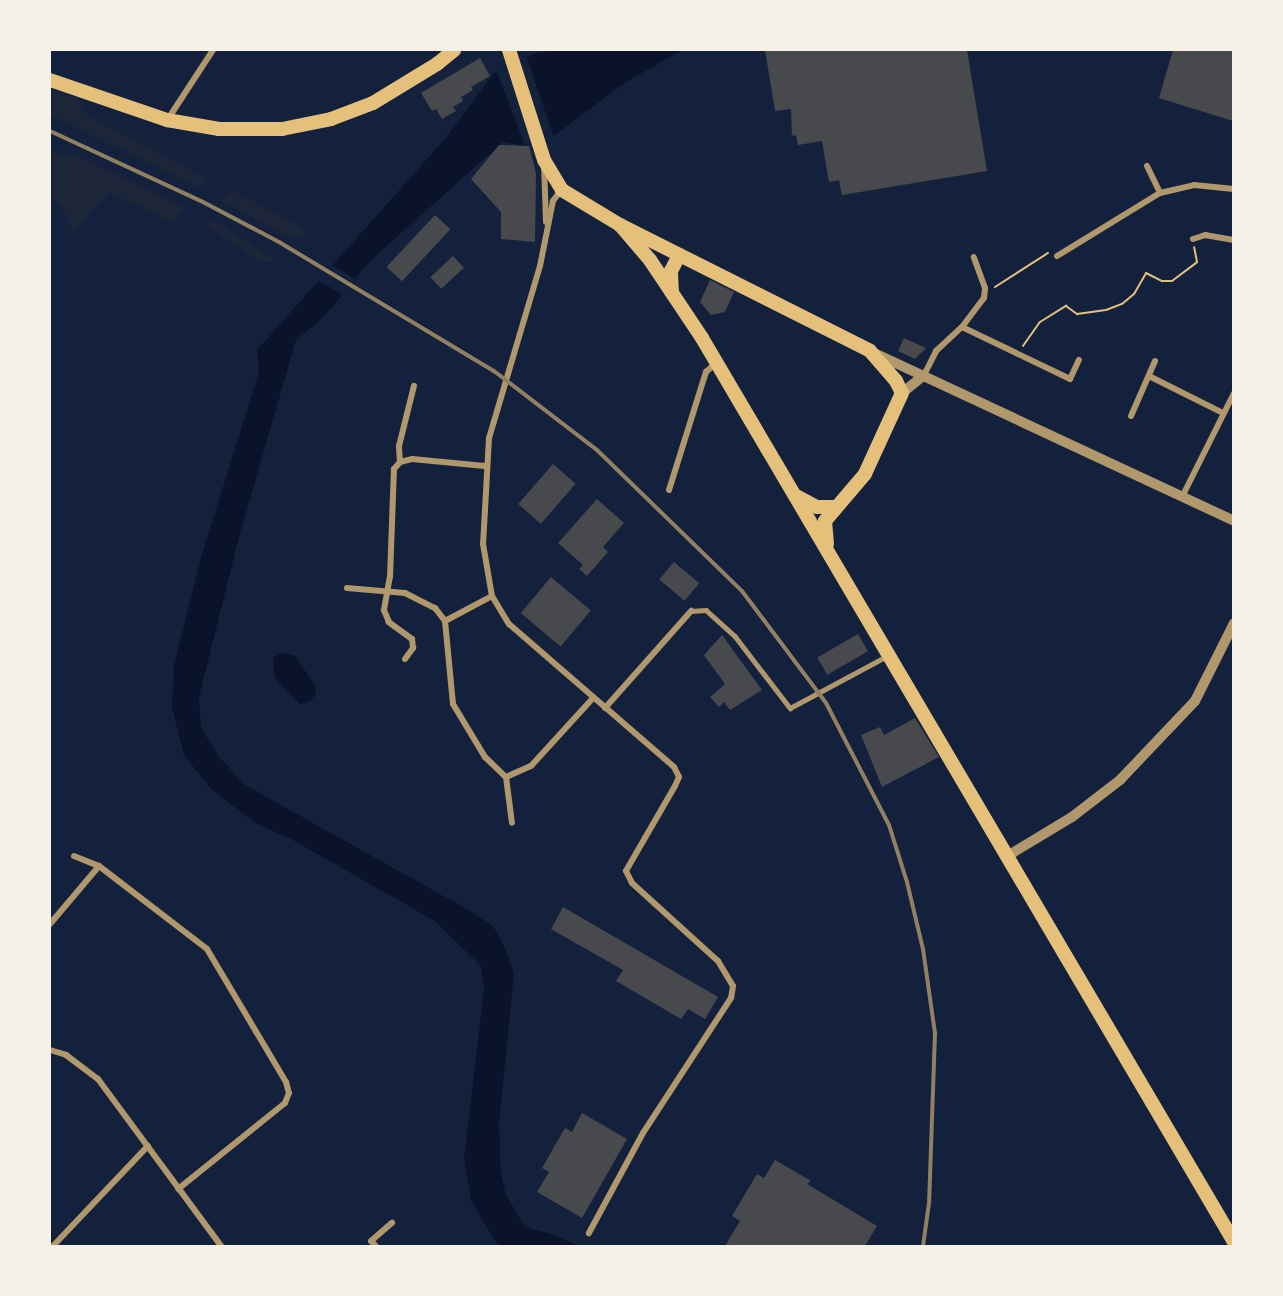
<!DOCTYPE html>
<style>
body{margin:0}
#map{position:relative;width:1283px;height:1296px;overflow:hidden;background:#14213d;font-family:Raleway,sans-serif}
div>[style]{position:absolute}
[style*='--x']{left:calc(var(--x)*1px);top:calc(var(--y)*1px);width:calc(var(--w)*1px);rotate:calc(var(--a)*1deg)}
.green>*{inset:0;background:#1d2539}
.water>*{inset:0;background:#0b132b}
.pier>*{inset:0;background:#14213d}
.building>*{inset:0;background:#48494c;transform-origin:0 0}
.path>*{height:2px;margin:-1px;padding:0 1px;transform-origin:1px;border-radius:1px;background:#e5c07b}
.service>*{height:4.5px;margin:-2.25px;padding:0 2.25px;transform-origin:2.25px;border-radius:2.25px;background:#b1986c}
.minor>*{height:6px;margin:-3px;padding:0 3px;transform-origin:3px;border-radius:3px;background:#b1986c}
.tertiary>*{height:10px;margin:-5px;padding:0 5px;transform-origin:5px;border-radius:5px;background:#b1986c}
.primary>*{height:14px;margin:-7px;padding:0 7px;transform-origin:7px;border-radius:7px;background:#e5c07b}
.rail>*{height:4px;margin:-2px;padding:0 2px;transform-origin:2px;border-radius:2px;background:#918062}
span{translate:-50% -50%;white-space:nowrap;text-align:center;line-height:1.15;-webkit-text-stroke:5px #f6f1e7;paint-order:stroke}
.frame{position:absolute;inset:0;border:51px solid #f6f1e7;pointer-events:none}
</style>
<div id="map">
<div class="green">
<i style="clip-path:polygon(50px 89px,80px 100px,87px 116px,207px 178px,198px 187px,50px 115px)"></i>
<i style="clip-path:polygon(50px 152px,76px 155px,184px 208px,174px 222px,109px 193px,73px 233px,64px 211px,50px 196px)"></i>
<i style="clip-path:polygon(231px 190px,284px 217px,309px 233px,296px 240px,221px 201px)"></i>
<i style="clip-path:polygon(212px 219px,276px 261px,261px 261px,207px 227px)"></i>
</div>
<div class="water">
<i style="clip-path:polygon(564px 50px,682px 50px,626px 82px,555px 135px,525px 146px,503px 142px,371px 260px,323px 318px,296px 340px,239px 537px,199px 697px,201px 728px,220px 758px,245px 785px,463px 907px,493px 926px,504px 946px,514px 973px,499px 1124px,501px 1175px,506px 1195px,525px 1227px,558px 1236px,578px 1246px,503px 1246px,496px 1243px,471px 1200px,464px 1159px,484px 989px,481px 966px,435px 921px,291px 839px,255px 823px,209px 787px,184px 755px,172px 707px,174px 665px,202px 554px,259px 372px,257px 350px,444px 140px,493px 74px,536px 53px)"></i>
<i style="clip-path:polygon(281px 653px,294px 655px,315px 685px,316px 694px,310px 701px,300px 704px,274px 677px,273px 658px)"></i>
</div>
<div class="pier">
<i style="clip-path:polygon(526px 55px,554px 138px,525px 146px,497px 72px)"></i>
<i style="clip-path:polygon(330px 264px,358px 280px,345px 296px,316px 279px)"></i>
</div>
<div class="building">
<i style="clip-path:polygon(765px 50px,967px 50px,987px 171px,842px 195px,839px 180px,829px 182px,822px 141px,798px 145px,796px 135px,792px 136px,791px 109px,775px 111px)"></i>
<i style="clip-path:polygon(1173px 50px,1233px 50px,1233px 121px,1159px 98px)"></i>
<i style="clip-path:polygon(480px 58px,490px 76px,471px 87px,473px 90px,461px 97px,463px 101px,453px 107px,456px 111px,442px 119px,436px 109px,432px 111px,421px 93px)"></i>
<i style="clip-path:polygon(499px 145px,529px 146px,536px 173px,535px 242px,501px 239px,501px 212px,471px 179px)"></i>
<i style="left:435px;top:215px;width:21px;height:71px;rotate:43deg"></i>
<i style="left:453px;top:256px;width:16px;height:31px;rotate:47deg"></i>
<i style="clip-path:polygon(710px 280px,734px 292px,725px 312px,711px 315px,700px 302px)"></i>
<i style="clip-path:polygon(904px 338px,926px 348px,915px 359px,898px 351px)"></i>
<i style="left:553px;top:464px;width:30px;height:53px;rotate:41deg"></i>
<i style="clip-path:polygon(597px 499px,624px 523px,603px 547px,608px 552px,587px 576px,579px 569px,583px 565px,558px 543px)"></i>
<i style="left:674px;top:562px;width:33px;height:23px;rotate:40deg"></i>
<i style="left:551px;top:577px;width:52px;height:47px;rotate:40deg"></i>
<i style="left:858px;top:634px;width:20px;height:47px;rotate:60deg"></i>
<i style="clip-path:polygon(722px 635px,762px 690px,730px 710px,724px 702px,719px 707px,710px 697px,725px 684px,704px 655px)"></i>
<i style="clip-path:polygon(915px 718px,939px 757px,882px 787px,861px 735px,880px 727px,884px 735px)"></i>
<i style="clip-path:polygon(563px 907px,718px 997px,705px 1019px,688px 1009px,681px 1019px,616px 981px,623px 970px,551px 929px)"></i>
<i style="clip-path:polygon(582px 1113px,627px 1139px,582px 1218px,537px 1192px,549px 1172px,542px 1168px,565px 1128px,572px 1132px)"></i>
<i style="clip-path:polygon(775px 1160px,811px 1181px,807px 1184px,877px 1226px,865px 1246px,725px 1246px,740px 1221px,732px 1216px,757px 1174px,764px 1178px)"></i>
</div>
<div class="path">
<i style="--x:995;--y:287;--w:63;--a:-32.7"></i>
<i style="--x:1023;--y:346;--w:29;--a:-55"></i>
<i style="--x:1040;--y:322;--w:31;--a:-32"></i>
<i style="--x:1066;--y:306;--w:14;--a:36"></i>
<i style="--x:1077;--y:314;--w:29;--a:-8"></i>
<i style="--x:1106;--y:310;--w:17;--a:-21"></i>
<i style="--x:1122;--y:304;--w:16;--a:-40"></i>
<i style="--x:1134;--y:294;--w:24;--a:-60"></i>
<i style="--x:1146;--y:273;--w:18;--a:27"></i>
<i style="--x:1162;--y:281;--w:10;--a:0"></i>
<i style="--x:1172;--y:281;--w:31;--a:-37"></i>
<i style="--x:1197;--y:262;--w:15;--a:-101"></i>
</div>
<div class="service">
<i style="--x:691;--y:611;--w:15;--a:-4"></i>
<i style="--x:706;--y:610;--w:39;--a:42"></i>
<i style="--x:735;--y:636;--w:91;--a:52.6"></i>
<i style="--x:790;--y:708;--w:110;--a:-28.2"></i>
</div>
<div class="minor">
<i style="--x:168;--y:119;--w:82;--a:-56.9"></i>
<i style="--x:544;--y:164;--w:58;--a:88"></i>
<i style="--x:1147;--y:166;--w:30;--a:64"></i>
<i style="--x:561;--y:190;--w:14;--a:126"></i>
<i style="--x:553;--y:201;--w:66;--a:101.3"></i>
<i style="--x:540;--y:266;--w:179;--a:106.5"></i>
<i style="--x:489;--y:438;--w:106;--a:93.2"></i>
<i style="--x:483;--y:544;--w:53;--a:80.2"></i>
<i style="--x:492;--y:596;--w:33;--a:59"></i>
<i style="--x:509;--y:624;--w:218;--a:40.9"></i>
<i style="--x:674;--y:767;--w:11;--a:63"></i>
<i style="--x:679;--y:777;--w:10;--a:114"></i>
<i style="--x:675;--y:786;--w:98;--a:120"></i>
<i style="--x:626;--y:871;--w:13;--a:63"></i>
<i style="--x:632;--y:883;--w:116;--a:42.2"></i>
<i style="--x:718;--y:961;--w:29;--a:59"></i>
<i style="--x:733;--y:986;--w:12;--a:99"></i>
<i style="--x:731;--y:998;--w:161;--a:123.1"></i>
<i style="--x:643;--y:1133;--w:114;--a:118.4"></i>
<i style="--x:1193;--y:239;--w:13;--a:-18"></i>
<i style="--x:1205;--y:235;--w:29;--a:10"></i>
<i style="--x:1057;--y:256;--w:121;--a:-31.5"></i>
<i style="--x:1160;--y:193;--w:35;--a:-13"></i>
<i style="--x:1194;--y:185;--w:40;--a:5.7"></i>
<i style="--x:962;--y:327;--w:120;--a:25.7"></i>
<i style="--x:1070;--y:379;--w:21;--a:-65"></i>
<i style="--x:924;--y:375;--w:27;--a:-63"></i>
<i style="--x:936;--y:351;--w:35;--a:-43"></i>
<i style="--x:962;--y:327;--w:36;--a:-53"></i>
<i style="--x:984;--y:298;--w:10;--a:-84"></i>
<i style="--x:985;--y:288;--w:33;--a:-110"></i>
<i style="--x:1149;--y:376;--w:83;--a:26.6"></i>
<i style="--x:1131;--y:416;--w:60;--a:-66.4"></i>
<i style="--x:400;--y:462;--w:16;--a:-94"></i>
<i style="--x:399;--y:446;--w:62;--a:-76"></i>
<i style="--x:669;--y:490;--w:124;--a:-72.6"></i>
<i style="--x:706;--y:372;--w:13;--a:-42"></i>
<i style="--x:1182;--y:497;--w:116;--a:-63.4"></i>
<i style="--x:347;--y:588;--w:58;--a:4.9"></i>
<i style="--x:405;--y:593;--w:34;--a:27"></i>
<i style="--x:435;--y:608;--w:16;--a:52"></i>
<i style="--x:445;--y:621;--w:83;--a:84.5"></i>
<i style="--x:453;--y:704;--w:62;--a:58.9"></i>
<i style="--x:485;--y:757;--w:29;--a:44"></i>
<i style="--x:506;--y:777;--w:27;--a:-24"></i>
<i style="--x:531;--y:766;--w:92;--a:-47.6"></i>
<i style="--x:445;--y:621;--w:53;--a:-28"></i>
<i style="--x:405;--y:659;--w:14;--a:-54"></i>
<i style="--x:413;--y:648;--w:9;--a:-96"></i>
<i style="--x:412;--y:639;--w:29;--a:-144"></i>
<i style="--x:389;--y:622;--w:13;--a:-113"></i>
<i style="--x:384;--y:610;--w:34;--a:-80"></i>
<i style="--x:390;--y:577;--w:108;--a:-87.9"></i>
<i style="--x:394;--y:469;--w:9;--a:-49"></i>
<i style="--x:400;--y:462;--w:12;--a:-14"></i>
<i style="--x:412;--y:459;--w:73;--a:5.5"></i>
<i style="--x:605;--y:708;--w:130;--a:-48.4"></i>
<i style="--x:506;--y:777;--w:46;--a:82.6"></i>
<i style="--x:74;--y:856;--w:27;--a:22"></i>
<i style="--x:50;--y:924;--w:76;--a:-49.8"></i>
<i style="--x:99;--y:866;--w:136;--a:37.5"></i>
<i style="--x:207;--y:949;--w:155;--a:59.3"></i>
<i style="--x:286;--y:1082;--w:11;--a:75"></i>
<i style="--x:289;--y:1093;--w:11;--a:112"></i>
<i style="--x:285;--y:1103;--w:137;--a:141.2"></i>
<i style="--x:50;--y:1050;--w:17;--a:17"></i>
<i style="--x:66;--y:1055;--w:40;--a:37"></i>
<i style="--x:98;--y:1079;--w:207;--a:53.6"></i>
<i style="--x:53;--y:1246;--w:138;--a:-46.5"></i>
<i style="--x:376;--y:1246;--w:7;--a:-135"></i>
<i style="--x:371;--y:1241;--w:28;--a:-41"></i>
</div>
<div class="tertiary">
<i style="--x:872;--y:352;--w:400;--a:25"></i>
<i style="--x:902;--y:393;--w:28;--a:-39"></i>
<i style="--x:1009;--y:855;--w:74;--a:-31.1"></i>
<i style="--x:1072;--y:817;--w:61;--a:-37.6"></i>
<i style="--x:1120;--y:780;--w:109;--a:-46.5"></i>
<i style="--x:1195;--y:701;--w:87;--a:-63.4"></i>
</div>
<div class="primary">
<i style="--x:509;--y:50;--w:115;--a:72.3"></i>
<i style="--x:544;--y:160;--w:35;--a:59"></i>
<i style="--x:562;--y:190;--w:68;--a:31.1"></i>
<i style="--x:620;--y:225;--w:280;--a:26.7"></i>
<i style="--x:870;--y:351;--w:40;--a:49"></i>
<i style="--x:896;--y:381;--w:13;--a:63"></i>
<i style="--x:902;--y:393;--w:89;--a:114.6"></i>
<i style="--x:865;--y:474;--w:62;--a:130.4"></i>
<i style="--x:825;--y:521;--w:23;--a:85"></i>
<i style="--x:50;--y:80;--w:124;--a:18.9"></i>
<i style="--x:167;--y:120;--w:53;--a:9.8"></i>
<i style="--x:219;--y:129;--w:63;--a:0"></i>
<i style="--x:282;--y:129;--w:50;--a:-11.5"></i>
<i style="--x:331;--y:119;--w:45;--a:-20.9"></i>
<i style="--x:373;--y:103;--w:75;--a:-31.4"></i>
<i style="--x:437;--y:64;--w:22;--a:-39"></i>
<i style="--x:620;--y:225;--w:46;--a:49.4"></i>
<i style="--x:650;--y:260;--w:94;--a:56.3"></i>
<i style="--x:702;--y:338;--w:1049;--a:59.52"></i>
<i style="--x:672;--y:293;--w:22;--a:-93"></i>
<i style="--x:671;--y:271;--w:18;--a:-63"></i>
<i style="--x:798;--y:497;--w:21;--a:28"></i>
<i style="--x:817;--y:507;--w:18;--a:0"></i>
</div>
<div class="rail">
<i style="--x:50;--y:131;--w:166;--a:24.9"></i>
<i style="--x:201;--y:201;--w:88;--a:27.7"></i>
<i style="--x:279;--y:242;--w:251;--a:31"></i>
<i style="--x:494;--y:371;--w:130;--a:37.5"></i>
<i style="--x:597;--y:450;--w:202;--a:44.2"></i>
<i style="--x:742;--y:591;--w:140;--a:53.1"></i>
<i style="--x:826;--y:703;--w:137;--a:62.7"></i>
<i style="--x:889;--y:825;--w:60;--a:72.5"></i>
<i style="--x:907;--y:882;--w:69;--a:76.6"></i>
<i style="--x:923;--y:949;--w:85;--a:81.9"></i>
<i style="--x:935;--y:1033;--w:170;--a:92"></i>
<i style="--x:929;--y:1203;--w:43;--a:97.9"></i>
</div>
<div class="frame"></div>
</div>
